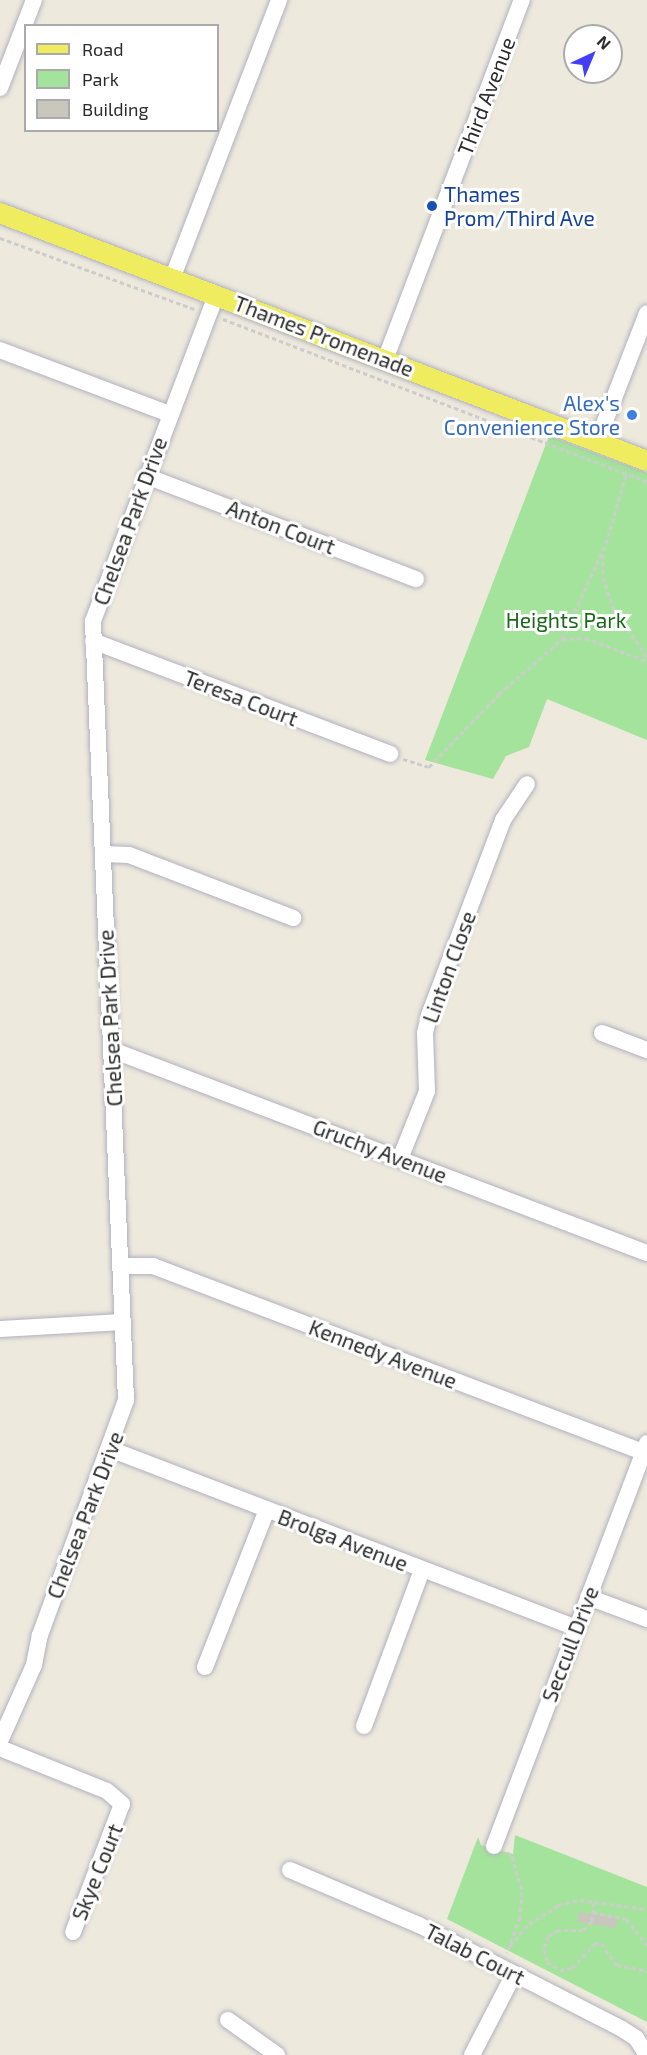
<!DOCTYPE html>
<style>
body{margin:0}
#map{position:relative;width:647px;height:2055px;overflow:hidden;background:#ede9dd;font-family:"Exo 2",sans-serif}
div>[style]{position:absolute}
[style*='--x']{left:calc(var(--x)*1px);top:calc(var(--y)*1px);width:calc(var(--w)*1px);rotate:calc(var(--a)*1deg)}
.green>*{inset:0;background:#a4e39b}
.building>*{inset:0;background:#c8c6bd;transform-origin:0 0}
.path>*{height:3px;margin-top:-1.5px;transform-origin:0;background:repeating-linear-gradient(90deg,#ccc 0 4.5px,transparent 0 7.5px)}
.roads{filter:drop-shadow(0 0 2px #b1b1bf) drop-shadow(0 0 2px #b1b1bf)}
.minor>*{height:16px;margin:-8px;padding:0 8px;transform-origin:8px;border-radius:8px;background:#fff}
.major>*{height:20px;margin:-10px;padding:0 10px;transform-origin:10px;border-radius:10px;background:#efec60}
.dots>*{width:16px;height:16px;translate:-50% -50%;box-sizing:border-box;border:3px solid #fff;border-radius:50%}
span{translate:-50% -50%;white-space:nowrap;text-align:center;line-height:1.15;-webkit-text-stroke:6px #fff;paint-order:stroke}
.street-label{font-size:21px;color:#2b2b2b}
.transit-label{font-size:21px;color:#164399}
.left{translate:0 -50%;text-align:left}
.shop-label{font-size:21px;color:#366cbe}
.right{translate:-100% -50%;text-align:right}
.park-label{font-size:21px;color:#1b681b}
.legend{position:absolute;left:24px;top:24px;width:195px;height:108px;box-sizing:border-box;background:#fff;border:2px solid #aaa;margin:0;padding:8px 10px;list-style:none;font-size:18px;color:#2b2b2b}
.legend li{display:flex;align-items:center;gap:12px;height:30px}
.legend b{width:30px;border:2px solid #aaa}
.north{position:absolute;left:563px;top:24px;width:60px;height:60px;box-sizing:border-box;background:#fff;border:2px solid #aaa;border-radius:50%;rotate:44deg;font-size:16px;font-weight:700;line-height:24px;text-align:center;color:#2b2b2b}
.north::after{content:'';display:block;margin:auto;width:21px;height:27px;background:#433ff8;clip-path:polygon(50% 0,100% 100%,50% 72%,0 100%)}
</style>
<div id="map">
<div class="green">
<i style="clip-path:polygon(549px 436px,647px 473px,647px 740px,547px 699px,529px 747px,506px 756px,493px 779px,425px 760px)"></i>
<i style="clip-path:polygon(515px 1835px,647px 1887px,647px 2022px,447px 1919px,478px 1837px,481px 1845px,513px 1854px)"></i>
</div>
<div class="building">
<i style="left:579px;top:1912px;width:39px;height:10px;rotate:9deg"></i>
</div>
<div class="path">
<i style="--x:0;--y:238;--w:207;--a:20.1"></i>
<i style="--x:223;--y:319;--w:454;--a:21"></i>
<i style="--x:603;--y:554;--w:23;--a:90"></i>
<i style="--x:603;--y:577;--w:35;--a:72"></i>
<i style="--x:614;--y:610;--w:57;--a:54.9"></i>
<i style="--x:562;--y:639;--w:23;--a:-2"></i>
<i style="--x:585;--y:638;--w:66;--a:20.4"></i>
<i style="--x:403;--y:759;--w:27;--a:17"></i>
<i style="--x:429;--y:767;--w:101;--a:-46.2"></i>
<i style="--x:499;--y:694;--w:84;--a:-41.1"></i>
<i style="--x:562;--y:639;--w:105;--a:-65.1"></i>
<i style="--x:606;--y:544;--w:72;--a:-73.8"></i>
<i style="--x:507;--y:1852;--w:6;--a:39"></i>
<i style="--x:512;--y:1856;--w:37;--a:74"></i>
<i style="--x:522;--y:1892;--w:25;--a:95"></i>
<i style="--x:520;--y:1917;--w:38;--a:110"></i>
<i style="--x:594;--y:1902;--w:19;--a:96"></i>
<i style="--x:592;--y:1921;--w:13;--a:135"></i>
<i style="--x:583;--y:1930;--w:24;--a:180"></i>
<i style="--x:559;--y:1930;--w:13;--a:151"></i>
<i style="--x:548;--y:1936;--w:14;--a:107"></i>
<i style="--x:544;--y:1949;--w:13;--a:77"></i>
<i style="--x:547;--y:1962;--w:15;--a:32"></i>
<i style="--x:560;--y:1970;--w:12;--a:-9"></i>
<i style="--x:572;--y:1968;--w:34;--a:-47"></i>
<i style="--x:595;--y:1943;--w:6;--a:0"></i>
<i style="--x:601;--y:1943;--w:27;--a:54"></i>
<i style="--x:617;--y:1965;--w:31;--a:11"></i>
<i style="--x:593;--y:1912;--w:34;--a:12"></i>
<i style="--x:626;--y:1919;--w:33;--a:51"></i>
<i style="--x:510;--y:1946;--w:29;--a:-49"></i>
<i style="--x:529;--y:1924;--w:35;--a:-33"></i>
<i style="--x:558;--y:1905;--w:23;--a:-13"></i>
<i style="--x:580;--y:1900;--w:68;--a:7.7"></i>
</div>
<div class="roads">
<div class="minor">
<i style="--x:0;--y:88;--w:94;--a:-68.9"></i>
<i style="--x:172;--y:279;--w:299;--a:-69"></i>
<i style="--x:0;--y:350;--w:181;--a:20.7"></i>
<i style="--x:385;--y:360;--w:385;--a:-69.2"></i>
<i style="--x:597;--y:442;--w:138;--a:-68.8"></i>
<i style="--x:146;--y:476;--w:289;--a:20.9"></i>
<i style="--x:93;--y:641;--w:318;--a:20.8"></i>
<i style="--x:103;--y:854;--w:26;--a:2"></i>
<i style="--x:129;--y:855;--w:176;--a:21"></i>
<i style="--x:602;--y:1033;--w:48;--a:20.7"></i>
<i style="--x:112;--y:1050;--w:572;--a:20.78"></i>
<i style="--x:400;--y:1159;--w:73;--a:-68.3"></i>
<i style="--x:427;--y:1091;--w:58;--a:-92"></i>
<i style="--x:425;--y:1033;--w:18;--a:-77"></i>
<i style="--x:429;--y:1015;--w:209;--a:-69.2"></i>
<i style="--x:503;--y:820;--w:43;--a:-56.3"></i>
<i style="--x:122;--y:1266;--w:31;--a:0"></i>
<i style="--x:153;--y:1266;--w:524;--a:20.79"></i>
<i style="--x:0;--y:1329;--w:123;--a:-3.3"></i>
<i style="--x:110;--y:1449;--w:499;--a:21"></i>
<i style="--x:588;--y:1597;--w:63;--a:20.4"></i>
<i style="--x:205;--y:1667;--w:169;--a:-68.5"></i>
<i style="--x:364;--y:1726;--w:166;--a:-69.6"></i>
<i style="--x:0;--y:1741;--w:83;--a:-65.9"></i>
<i style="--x:34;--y:1665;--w:31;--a:-79"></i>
<i style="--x:40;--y:1635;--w:250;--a:-69.9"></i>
<i style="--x:126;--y:1400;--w:780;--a:-92.43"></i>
<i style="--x:93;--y:621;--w:348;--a:-69.3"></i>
<i style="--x:0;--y:1748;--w:115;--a:21.9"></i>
<i style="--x:107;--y:1791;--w:20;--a:41"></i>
<i style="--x:122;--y:1804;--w:137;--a:110.9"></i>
<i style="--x:494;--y:1846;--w:431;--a:-69.2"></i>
<i style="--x:290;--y:1870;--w:140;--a:23.1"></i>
<i style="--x:419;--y:1925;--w:228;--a:27.1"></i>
<i style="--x:622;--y:2029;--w:17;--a:33"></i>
<i style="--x:636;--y:2038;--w:20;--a:57"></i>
<i style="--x:228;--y:2020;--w:60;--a:35.5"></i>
<i style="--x:472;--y:2055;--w:91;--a:-62.6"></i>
</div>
<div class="major">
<i style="--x:0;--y:213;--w:693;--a:20.97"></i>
</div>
</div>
<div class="dots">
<i style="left:432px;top:206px;background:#1a4fb4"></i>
<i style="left:632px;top:415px;background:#3f7fe0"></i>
</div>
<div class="street-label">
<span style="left:486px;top:96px;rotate:-69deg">Third Avenue</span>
<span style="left:324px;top:336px;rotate:21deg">Thames Promenade</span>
<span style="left:130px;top:521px;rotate:-70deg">Chelsea Park Drive</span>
<span style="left:281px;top:527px;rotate:21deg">Anton Court</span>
<span style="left:241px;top:698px;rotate:21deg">Teresa Court</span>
<span style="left:449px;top:967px;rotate:-70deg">Linton Close</span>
<span style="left:110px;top:1018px;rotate:-93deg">Chelsea Park Drive</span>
<span style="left:380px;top:1151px;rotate:21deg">Gruchy Avenue</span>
<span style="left:383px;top:1354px;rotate:21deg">Kennedy Avenue</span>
<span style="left:85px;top:1515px;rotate:-69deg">Chelsea Park Drive</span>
<span style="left:343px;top:1540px;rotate:21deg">Brolga Avenue</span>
<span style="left:570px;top:1644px;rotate:-69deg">Seccull Drive</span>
<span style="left:97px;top:1872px;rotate:-68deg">Skye Court</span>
<span style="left:475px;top:1954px;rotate:27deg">Talab Court</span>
</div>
<div class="transit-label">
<span class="left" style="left:444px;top:206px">Thames<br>Prom/Third Ave</span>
</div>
<div class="shop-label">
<span class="right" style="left:620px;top:415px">Alex's<br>Convenience Store</span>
</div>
<div class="park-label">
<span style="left:566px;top:620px">Heights Park</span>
</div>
<ul class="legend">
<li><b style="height:8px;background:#efec60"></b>Road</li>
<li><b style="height:16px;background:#a4e39b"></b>Park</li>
<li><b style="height:16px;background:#c8c6bd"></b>Building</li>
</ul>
<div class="north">N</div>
</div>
